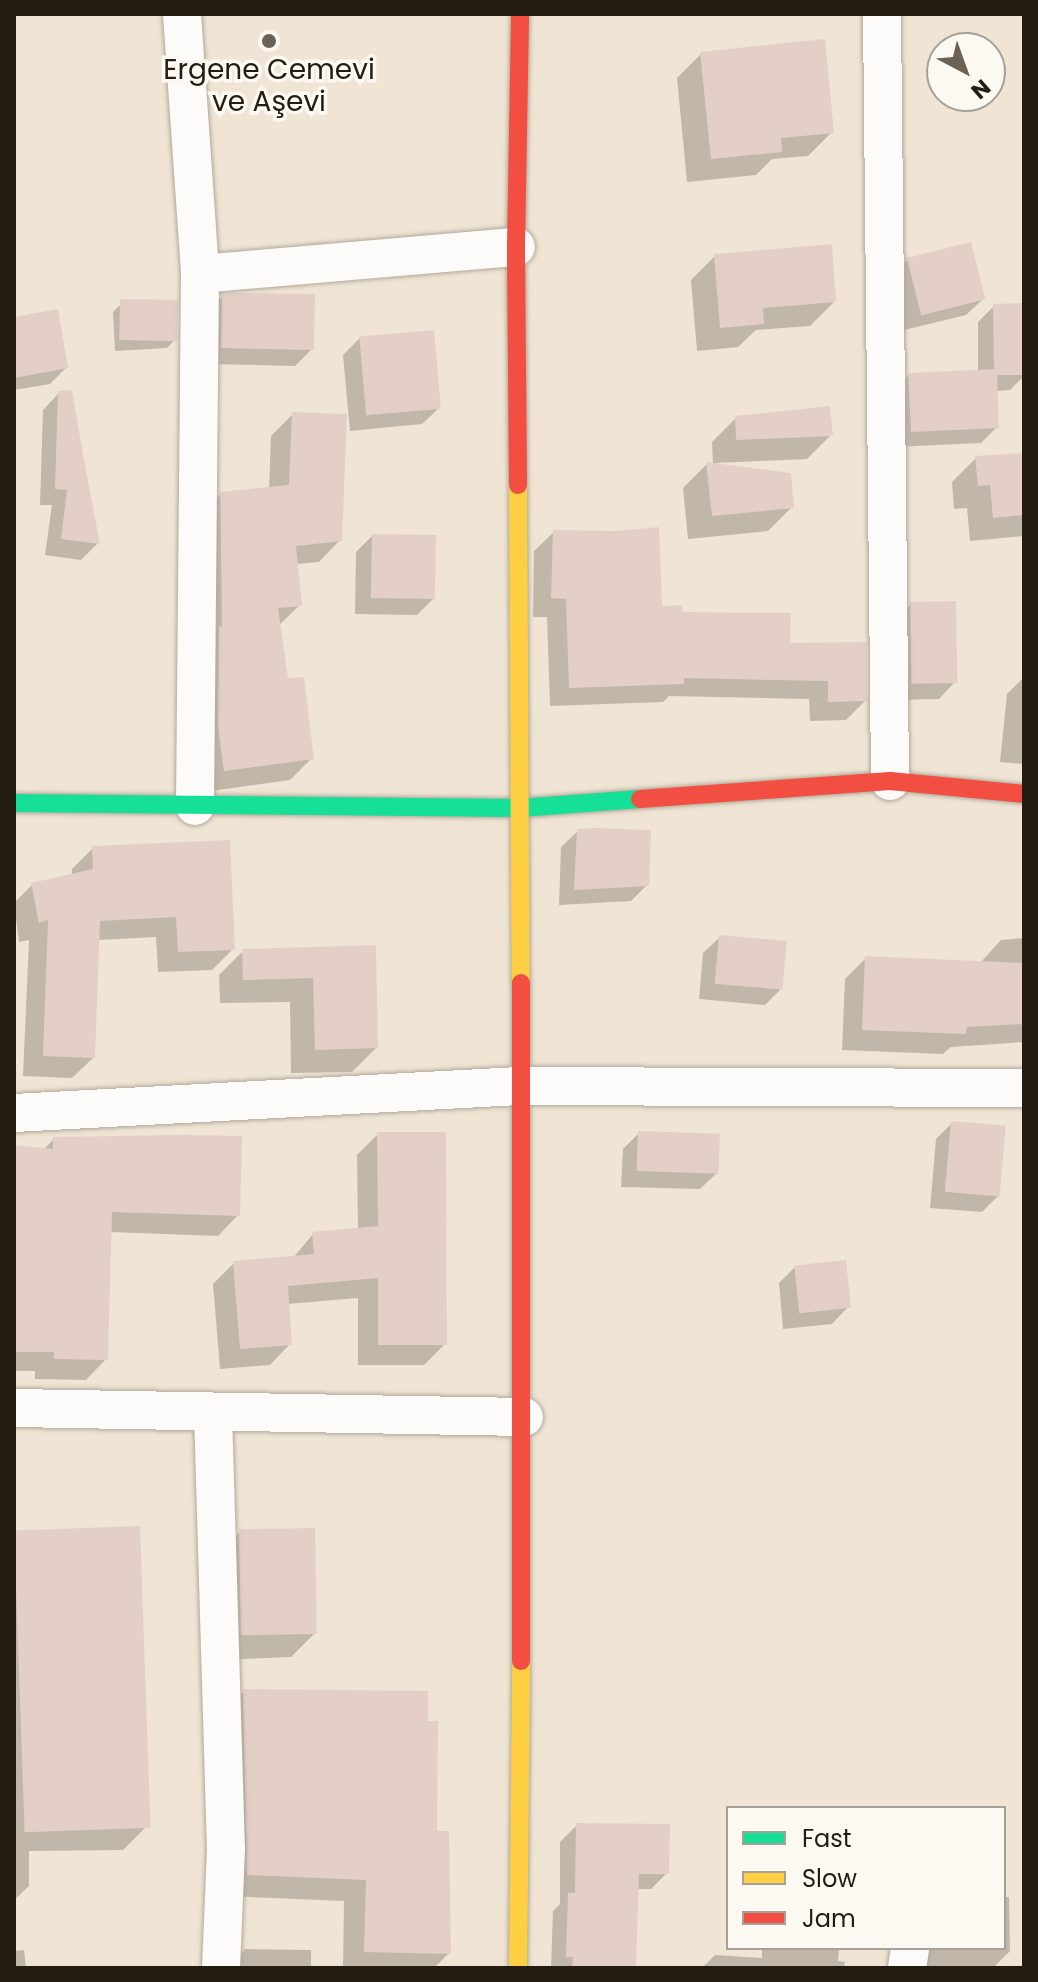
<!DOCTYPE html>
<meta charset="utf-8">
<style>
body{margin:0}
#map{position:relative;width:1038px;height:1982px;overflow:hidden;background:#f0e5d4;font-family:Poppins,sans-serif}
div>[style]{position:absolute}
[style*='--x']{left:calc(var(--x)*1px);top:calc(var(--y)*1px);width:calc(var(--w)*1px);rotate:calc(var(--a)*1deg)}
.shadow>*{inset:0;background:#0003}
.building>*{inset:0;background:#e4cfc7;transform-origin:0 0}
.roads{filter:drop-shadow(0 0 2px #b1a99b) drop-shadow(0 0 2px #b1a99b)}
.street>*{height:38px;margin:-19px;padding:0 19px;transform-origin:19px;border-radius:19px;background:#fdfbf9}
.fast>*{height:18px;margin:-9px;padding:0 9px;transform-origin:9px;border-radius:9px;background:#16e098}
.slow>*{height:18px;margin:-9px;padding:0 9px;transform-origin:9px;border-radius:9px;background:#ffcf43}
.jam>*{height:18px;margin:-9px;padding:0 9px;transform-origin:9px;border-radius:9px;background:#f24e42}
.dots>*{width:22px;height:22px;translate:-50% -50%;box-sizing:border-box;border:4px solid #fcf8f2;border-radius:50%}
span{translate:-50% -50%;white-space:nowrap;text-align:center;line-height:1.15;-webkit-text-stroke:7px #fcf8f2;paint-order:stroke}
.poi-label{font-size:28px;color:#231c11}
.frame{position:absolute;inset:0;border:16px solid #231c11;pointer-events:none}
.legend{position:absolute;left:726px;top:1806px;width:280px;height:144px;box-sizing:border-box;background:#fcf8f2;border:2px solid #a5a098;margin:0;padding:10px 14px;list-style:none;font-size:24px;color:#231c11}
.legend li{display:flex;align-items:center;gap:16px;height:40px}
.legend b{width:40px;border:2px solid #a5a098}
.north{position:absolute;left:926px;top:32px;width:80px;height:80px;box-sizing:border-box;background:#fcf8f2;border:2px solid #a5a098;border-radius:50%;rotate:139deg;font-size:22px;font-weight:700;line-height:32px;text-align:center;color:#231c11}
.north::after{content:'';display:block;margin:auto;width:28px;height:36px;background:#6b6255;clip-path:polygon(50% 0,100% 100%,50% 72%,0 100%)}
</style>
<div id="map">
<div class="shadow">
<i style="clip-path:polygon(701px 54px,832px 132px,808px 156px,772px 159px,756px 175px,687px 182px,677px 78px)"></i>
<i style="clip-path:polygon(715px 256px,834px 302px,810px 326px,756px 330px,738px 347px,697px 351px,691px 280px)"></i>
<i style="clip-path:polygon(908px 259px,983px 299px,966px 315px,904px 330px,891px 275px)"></i>
<i style="clip-path:polygon(223px 296px,312px 349px,295px 366px,206px 364px,206px 313px)"></i>
<i style="clip-path:polygon(121px 304px,175px 340px,167px 348px,115px 351px,113px 312px)"></i>
<i style="clip-path:polygon(1024px 305px,1024px 376px,1010px 390px,996px 391px,997px 427px,981px 443px,895px 447px,892px 391px,909px 375px,978px 372px,978px 322px,994px 306px)"></i>
<i style="clip-path:polygon(14px 319px,66px 368px,50px 384px,14px 390px,14px 435px)"></i>
<i style="clip-path:polygon(360px 338px,439px 408px,422px 424px,350px 431px,343px 355px)"></i>
<i style="clip-path:polygon(59px 393px,97px 544px,81px 560px,45px 555px,52px 505px,40px 505px,43px 410px)"></i>
<i style="clip-path:polygon(293px 414px,340px 540px,319px 562px,296px 564px,300px 605px,278px 626px,286px 680px,312px 758px,290px 780px,203px 792px,199px 516px,221px 494px,269px 489px,271px 436px)"></i>
<i style="clip-path:polygon(736px 418px,831px 435px,807px 459px,715px 463px,792px 507px,768px 531px,688px 539px,683px 488px,707px 464px,713px 465px,712px 442px)"></i>
<i style="clip-path:polygon(976px 458px,1024px 460px,1024px 536px,970px 541px,967px 508px,954px 509px,952px 482px)"></i>
<i style="clip-path:polygon(554px 532px,661px 608px,788px 645px,865px 701px,846px 720px,810px 721px,809px 699px,669px 696px,663px 702px,550px 706px,547px 617px,533px 617px,534px 551px)"></i>
<i style="clip-path:polygon(372px 536px,433px 599px,417px 615px,355px 614px,356px 552px)"></i>
<i style="clip-path:polygon(911px 604px,955px 682px,939px 699px,895px 700px,895px 620px)"></i>
<i style="clip-path:polygon(1024px 677px,1024px 764px,1000px 762px,1007px 694px)"></i>
<i style="clip-path:polygon(578px 831px,647px 885px,631px 901px,559px 905px,561px 847px)"></i>
<i style="clip-path:polygon(93px 848px,233px 949px,212px 970px,158px 972px,156px 937px,97px 940px,93px 1058px,72px 1078px,23px 1076px,29px 940px,19px 942px,14px 903px,32px 885px,72px 876px,72px 869px)"></i>
<i style="clip-path:polygon(720px 937px,781px 989px,765px 1005px,699px 999px,703px 953px)"></i>
<i style="clip-path:polygon(1024px 938px,1024px 1042px,951px 1047px,943px 1054px,842px 1050px,845px 979px,866px 958px,980px 963px,1001px 940px)"></i>
<i style="clip-path:polygon(374px 947px,376px 1048px,352px 1072px,291px 1073px,290px 1002px,220px 1003px,219px 975px,243px 951px)"></i>
<i style="clip-path:polygon(952px 1123px,998px 1196px,982px 1212px,930px 1208px,936px 1139px)"></i>
<i style="clip-path:polygon(639px 1133px,717px 1173px,700px 1189px,621px 1187px,623px 1149px)"></i>
<i style="clip-path:polygon(378px 1134px,445px 1344px,424px 1365px,358px 1365px,358px 1298px,287px 1304px,290px 1344px,270px 1365px,220px 1369px,213px 1284px,234px 1263px,293px 1258px,313px 1234px,358px 1230px,357px 1155px)"></i>
<i style="clip-path:polygon(54px 1139px,238px 1215px,218px 1236px,110px 1232px,106px 1359px,86px 1380px,35px 1379px,35px 1371px,14px 1371px,14px 1147px,43px 1150px)"></i>
<i style="clip-path:polygon(795px 1267px,848px 1307px,832px 1324px,783px 1329px,779px 1283px)"></i>
<i style="clip-path:polygon(14px 1533px,146px 1827px,123px 1850px,29px 1851px,29px 1886px,14px 1900px)"></i>
<i style="clip-path:polygon(239px 1533px,315px 1633px,291px 1657px,219px 1660px,215px 1557px)"></i>
<i style="clip-path:polygon(244px 1691px,426px 1723px,449px 1953px,434px 1968px,343px 1968px,344px 1901px,226px 1896px,222px 1713px)"></i>
<i style="clip-path:polygon(577px 1825px,667px 1873px,651px 1889px,637px 1889px,634px 1966px,639px 1968px,551px 1968px,553px 1911px,560px 1904px,560px 1842px)"></i>
<i style="clip-path:polygon(1004px 1897px,1009px 1897px,1010px 1951px,993px 1968px,908px 1968px,895px 1948px,1004px 1948px)"></i>
<i style="clip-path:polygon(762px 1948px,839px 1948px,838px 1961px,845px 1962px,844px 1968px,702px 1968px,715px 1955px,762px 1958px)"></i>
<i style="clip-path:polygon(245px 1949px,311px 1950px,311px 1968px,228px 1968px)"></i>
<i style="clip-path:polygon(24px 1950px,26px 1968px,14px 1968px,14px 1951px)"></i>
</div>
<div class="building">
<i style="clip-path:polygon(825px 39px,834px 133px,781px 138px,782px 152px,711px 159px,700px 52px)"></i>
<i style="left:971px;top:242px;width:59px;height:66px;rotate:76deg"></i>
<i style="clip-path:polygon(832px 244px,836px 302px,763px 308px,764px 324px,720px 328px,714px 254px)"></i>
<i style="clip-path:polygon(234px 293px,315px 294px,314px 350px,221px 348px,222px 294px)"></i>
<i style="left:178px;top:300px;width:41px;height:58px;rotate:91deg"></i>
<i style="clip-path:polygon(1024px 303px,1024px 375px,997px 375px,999px 428px,911px 432px,908px 373px,994px 369px,993px 304px)"></i>
<i style="clip-path:polygon(58px 309px,68px 368px,14px 378px,14px 317px)"></i>
<i style="left:434px;top:330px;width:79px;height:75px;rotate:85deg"></i>
<i style="clip-path:polygon(72px 390px,84px 460px,100px 544px,61px 539px,67px 490px,55px 489px,58px 391px)"></i>
<i style="clip-path:polygon(830px 406px,833px 436px,736px 440px,735px 416px)"></i>
<i style="clip-path:polygon(292px 412px,347px 414px,342px 541px,296px 546px,302px 606px,278px 608px,288px 678px,304px 677px,314px 759px,224px 771px,218px 727px,219px 627px,222px 626px,220px 492px,289px 485px)"></i>
<i style="clip-path:polygon(1024px 453px,1024px 515px,993px 518px,990px 485px,978px 486px,975px 456px)"></i>
<i style="clip-path:polygon(706px 462px,791px 473px,794px 508px,712px 516px)"></i>
<i style="clip-path:polygon(659px 527px,662px 606px,682px 605px,682px 612px,791px 613px,790px 643px,867px 642px,867px 701px,828px 702px,828px 681px,684px 678px,684px 684px,569px 688px,566px 599px,551px 598px,553px 530px,616px 531px)"></i>
<i style="left:372px;top:534px;width:64px;height:64px;rotate:1deg"></i>
<i style="left:956px;top:601px;width:82px;height:46px;rotate:89deg"></i>
<i style="clip-path:polygon(596px 828px,651px 830px,649px 886px,574px 890px,577px 829px)"></i>
<i style="clip-path:polygon(230px 840px,235px 950px,178px 952px,176px 917px,100px 921px,95px 1058px,43px 1056px,48px 920px,39px 923px,31px 883px,93px 869px,92px 846px)"></i>
<i style="left:719px;top:935px;width:68px;height:49px;rotate:5deg"></i>
<i style="clip-path:polygon(376px 945px,378px 1048px,315px 1050px,313px 978px,243px 980px,242px 949px)"></i>
<i style="clip-path:polygon(865px 956px,1024px 963px,1024px 1024px,967px 1027px,966px 1034px,862px 1030px)"></i>
<i style="left:951px;top:1121px;width:55px;height:71px;rotate:5deg"></i>
<i style="left:638px;top:1131px;width:82px;height:40px;rotate:2deg"></i>
<i style="clip-path:polygon(377px 1132px,446px 1132px,447px 1345px,378px 1345px,378px 1278px,288px 1286px,292px 1345px,240px 1349px,233px 1261px,314px 1254px,312px 1232px,378px 1226px)"></i>
<i style="clip-path:polygon(182px 1135px,242px 1136px,240px 1216px,112px 1212px,108px 1360px,54px 1359px,54px 1352px,14px 1352px,14px 1145px,53px 1149px,53px 1137px)"></i>
<i style="left:846px;top:1260px;width:48px;height:52px;rotate:84deg"></i>
<i style="left:140px;top:1526px;width:302px;height:126px;rotate:88deg"></i>
<i style="left:315px;top:1528px;width:106px;height:76px;rotate:89deg"></i>
<i style="clip-path:polygon(243px 1689px,428px 1691px,428px 1721px,438px 1721px,437px 1831px,449px 1831px,451px 1954px,364px 1952px,366px 1880px,247px 1875px)"></i>
<i style="clip-path:polygon(576px 1823px,670px 1824px,669px 1874px,639px 1874px,636px 1968px,572px 1968px,573px 1957px,566px 1957px,568px 1893px,575px 1893px)"></i>
</div>
<div class="roads">
<div class="street">
<i style="--x:182;--y:14;--w:261;--a:86"></i>
<i style="--x:200;--y:274;--w:532;--a:90.54"></i>
<i style="--x:882;--y:14;--w:767;--a:89.4"></i>
<i style="--x:200;--y:274;--w:317;--a:-4.9"></i>
<i style="--x:14;--y:1113;--w:506;--a:-3.06"></i>
<i style="--x:519;--y:1086;--w:505;--a:0.23"></i>
<i style="--x:14;--y:1408;--w:510;--a:1.01"></i>
<i style="--x:213;--y:1413;--w:436;--a:88.3"></i>
<i style="--x:226;--y:1849;--w:119;--a:92.4"></i>
<i style="--x:907;--y:1968;--w:20;--a:-81"></i>
</div>
<div class="fast">
<i style="--x:14;--y:803;--w:506;--a:0.57"></i>
<i style="--x:520;--y:808;--w:120;--a:-4.3"></i>
</div>
<div class="slow">
<i style="--x:518;--y:485;--w:498;--a:89.7"></i>
<i style="--x:518;--y:1968;--w:307;--a:-89.4"></i>
</div>
<div class="jam">
<i style="--x:518;--y:485;--w:238;--a:-90.5"></i>
<i style="--x:516;--y:247;--w:233;--a:-89"></i>
<i style="--x:640;--y:799;--w:251;--a:-4.1"></i>
<i style="--x:890;--y:781;--w:135;--a:5.5"></i>
<i style="--x:521;--y:983;--w:678;--a:90"></i>
</div>
</div>
<div class="dots">
<i style="left:269px;top:41px;background:#6b6255"></i>
</div>
<div class="poi-label">
<span style="left:269px;top:86px">Ergene Cemevi<br>ve Aşevi</span>
</div>
<div class="frame"></div>
<ul class="legend">
<li><b style="height:10px;background:#16e098"></b>Fast</li>
<li><b style="height:10px;background:#ffcf43"></b>Slow</li>
<li><b style="height:10px;background:#f24e42"></b>Jam</li>
</ul>
<div class="north">N</div>
</div>
